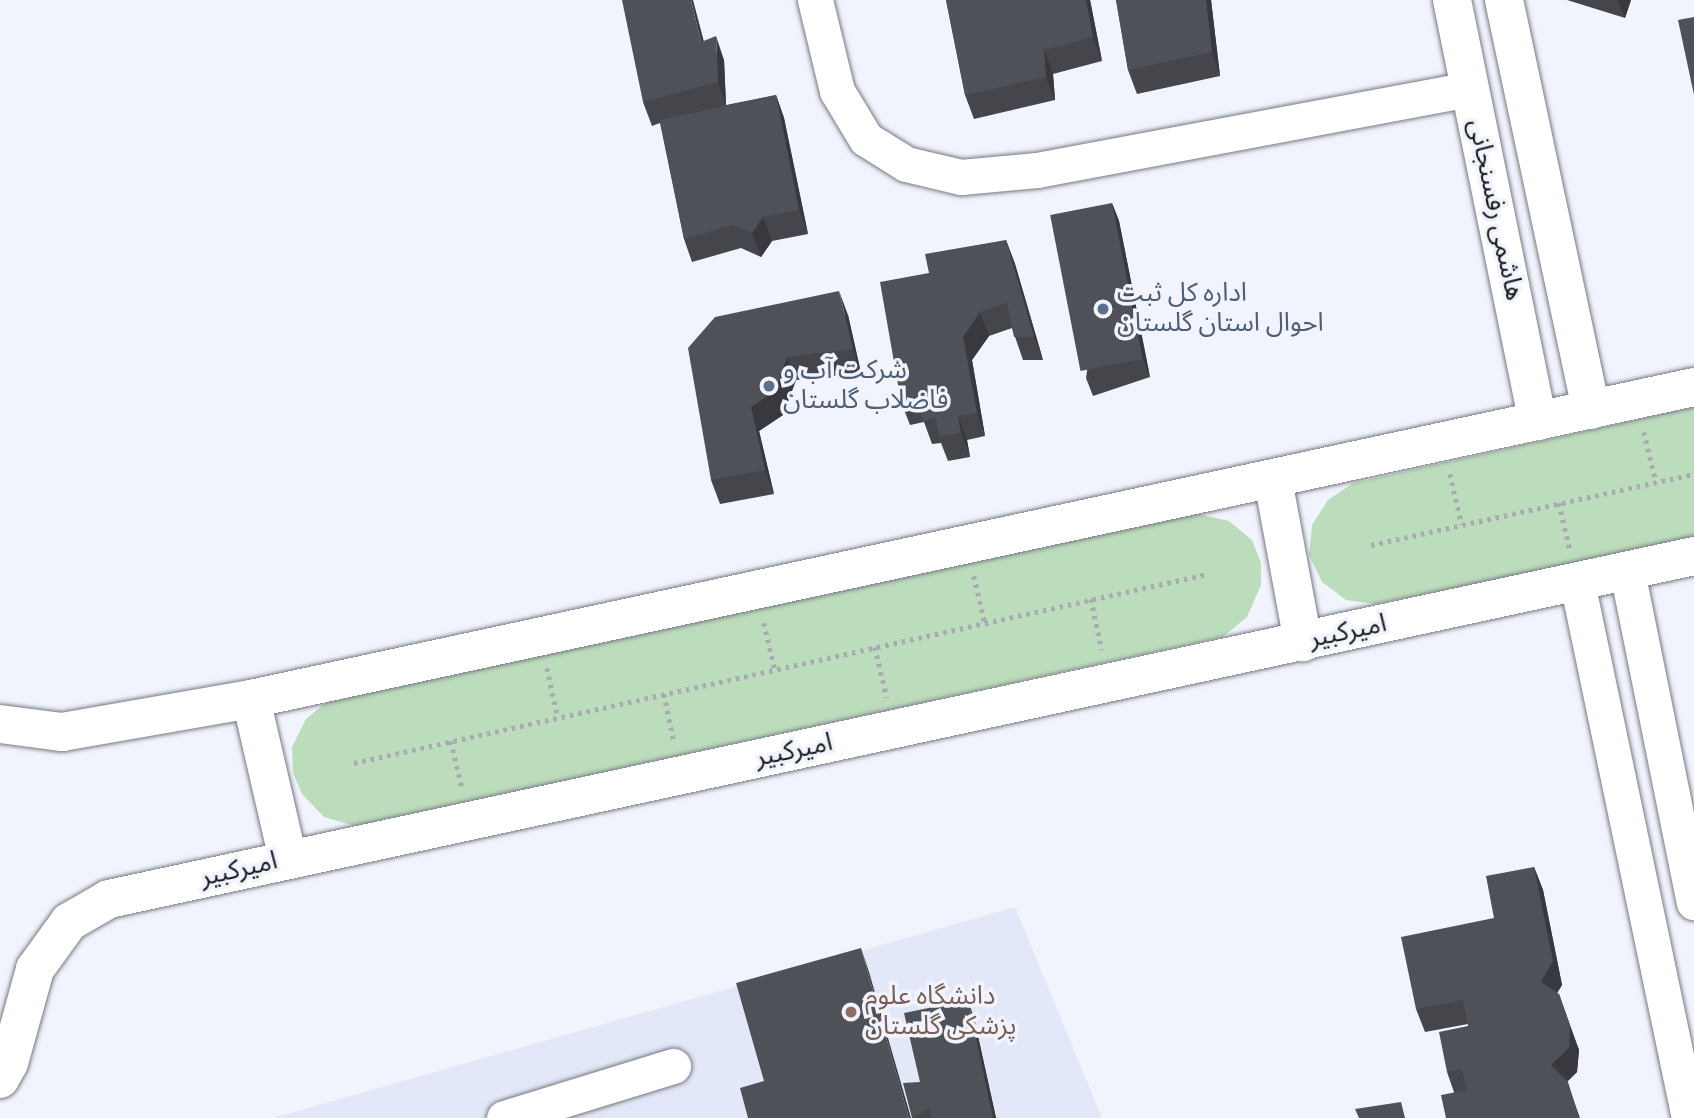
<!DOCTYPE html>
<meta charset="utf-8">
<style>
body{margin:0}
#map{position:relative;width:1694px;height:1118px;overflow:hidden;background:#f1f4fd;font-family:Signika,"Noto Sans Arabic",sans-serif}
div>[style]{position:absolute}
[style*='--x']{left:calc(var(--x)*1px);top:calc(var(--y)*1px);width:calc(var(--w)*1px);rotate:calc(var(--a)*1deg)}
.built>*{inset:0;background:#e3e8f8}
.green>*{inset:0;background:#bcddbc}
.path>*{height:4.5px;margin-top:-2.25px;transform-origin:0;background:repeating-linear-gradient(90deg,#a8abb2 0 3.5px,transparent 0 8.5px)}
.roads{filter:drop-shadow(0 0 2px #777a82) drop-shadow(0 0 2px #777a82)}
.minor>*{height:35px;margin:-17.5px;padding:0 17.5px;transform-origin:17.5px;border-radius:17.5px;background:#fff}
.major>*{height:38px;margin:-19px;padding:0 19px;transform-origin:19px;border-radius:19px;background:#fff}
.wall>*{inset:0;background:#44464c}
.shaded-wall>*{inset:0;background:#37393e}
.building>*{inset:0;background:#4f5158;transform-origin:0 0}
.dots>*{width:19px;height:19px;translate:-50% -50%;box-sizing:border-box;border:4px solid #f1f4fd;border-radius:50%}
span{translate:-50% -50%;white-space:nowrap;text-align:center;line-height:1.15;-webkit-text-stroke:7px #f1f4fd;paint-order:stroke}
.street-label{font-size:26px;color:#17181b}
.service-label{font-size:26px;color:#4e5e75}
.left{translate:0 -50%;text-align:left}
.education-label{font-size:26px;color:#785e54}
</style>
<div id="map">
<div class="built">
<i style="clip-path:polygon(1015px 907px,1102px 1118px,273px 1118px)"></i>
</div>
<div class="green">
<i style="clip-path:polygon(1694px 407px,1694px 540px,1375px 604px,1346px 600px,1322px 582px,1309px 555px,1312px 525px,1328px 500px,1353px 483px)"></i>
<i style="clip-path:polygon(1194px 513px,1229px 521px,1252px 540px,1261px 563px,1261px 585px,1247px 617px,1223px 637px,355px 826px,324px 817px,302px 794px,293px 773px,292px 747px,306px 719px,329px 700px)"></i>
</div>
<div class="path">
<i style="--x:1644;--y:432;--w:51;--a:76.5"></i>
<i style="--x:1450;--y:474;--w:52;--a:76.8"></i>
<i style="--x:1559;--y:503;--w:48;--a:76.8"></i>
<i style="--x:1371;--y:545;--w:331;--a:-12.4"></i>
<i style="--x:974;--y:576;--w:48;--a:76.8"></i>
<i style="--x:1091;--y:599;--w:52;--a:77.8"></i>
<i style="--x:764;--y:623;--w:48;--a:76.8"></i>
<i style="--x:875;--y:647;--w:52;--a:76.8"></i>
<i style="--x:547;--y:668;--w:51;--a:77.6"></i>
<i style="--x:664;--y:694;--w:48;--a:78"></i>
<i style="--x:451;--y:741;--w:48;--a:76.8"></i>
<i style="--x:354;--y:763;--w:874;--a:-12.49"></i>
</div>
<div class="roads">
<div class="minor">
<i style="--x:815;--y:0;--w:94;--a:76.4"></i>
<i style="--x:837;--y:91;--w:56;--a:58.9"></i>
<i style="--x:866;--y:139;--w:47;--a:32"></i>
<i style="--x:906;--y:164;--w:57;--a:13.3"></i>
<i style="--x:961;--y:177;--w:76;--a:-5.3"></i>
<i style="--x:1037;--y:170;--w:441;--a:-10.6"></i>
<i style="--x:1627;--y:571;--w:338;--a:78.6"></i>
<i style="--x:1577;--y:582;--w:548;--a:78.2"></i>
<i style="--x:504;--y:1118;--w:177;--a:-17.1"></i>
</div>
<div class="major">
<i style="--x:1452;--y:0;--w:430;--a:78.5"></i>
<i style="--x:1504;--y:0;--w:419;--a:78"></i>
<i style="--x:1273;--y:480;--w:165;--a:79.5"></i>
<i style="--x:251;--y:699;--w:164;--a:77"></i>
<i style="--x:0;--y:724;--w:63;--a:7.4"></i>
<i style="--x:62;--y:732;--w:192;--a:-9.9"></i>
<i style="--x:251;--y:699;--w:1476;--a:-12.2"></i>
<i style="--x:0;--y:1079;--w:18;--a:-61"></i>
<i style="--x:9;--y:1063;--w:98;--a:-74.5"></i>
<i style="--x:35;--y:969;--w:58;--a:-54.1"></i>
<i style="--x:69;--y:922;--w:46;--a:-29.9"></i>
<i style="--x:109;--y:899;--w:1622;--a:-12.21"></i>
</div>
</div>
<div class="wall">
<i style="clip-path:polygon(946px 0,1090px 0,1102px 61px,1053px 74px,1055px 100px,974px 119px,965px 95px)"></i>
<i style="clip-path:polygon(1116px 0,1211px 0,1220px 76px,1137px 94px,1128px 70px)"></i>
<i style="clip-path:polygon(1567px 0,1631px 0,1625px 18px)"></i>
<i style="clip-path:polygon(704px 41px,724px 60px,726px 105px,776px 95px,784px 118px,808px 234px,772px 241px,761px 257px,741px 248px,692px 262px,684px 239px,660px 123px,652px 126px,643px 102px)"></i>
<i style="clip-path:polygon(1112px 203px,1119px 221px,1150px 377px,1093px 396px,1086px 378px)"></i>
<i style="clip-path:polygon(1006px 240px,1015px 264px,1043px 360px,1023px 360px,1012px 328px,989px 336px,972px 360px,985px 436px,967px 440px,970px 457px,948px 461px,941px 443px,932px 444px,924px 422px,910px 425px,901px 402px,929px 273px)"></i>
<i style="clip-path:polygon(848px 315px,861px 373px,796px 380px,783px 415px,759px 431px,774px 494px,720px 504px,711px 480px,715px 317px)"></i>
<i style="clip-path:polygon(1534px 867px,1543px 890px,1562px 985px,1557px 993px,1579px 1050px,1577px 1072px,1567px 1081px,1580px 1118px,1446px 1118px,1454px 1092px,1447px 1072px,1468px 1026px,1468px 1024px,1425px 1032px,1416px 1009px,1494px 918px)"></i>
<i style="clip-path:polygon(974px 1018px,996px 1118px,912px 1118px,920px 1082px)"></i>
</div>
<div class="shaded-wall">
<i style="clip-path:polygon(691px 0,693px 0,710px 65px,701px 42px)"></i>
<i style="clip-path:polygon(1086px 0,1090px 0,1102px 61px,1093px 37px)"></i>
<i style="clip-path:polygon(1206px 0,1211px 0,1220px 76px,1212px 52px)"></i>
<i style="clip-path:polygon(1618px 0,1631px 0,1625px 18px)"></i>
<i style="clip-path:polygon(716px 36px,724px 60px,726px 105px,718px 82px)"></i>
<i style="clip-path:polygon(1044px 50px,1053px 74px,1055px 100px,1046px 77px)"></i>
<i style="clip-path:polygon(776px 95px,784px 118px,808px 234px,799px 210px)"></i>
<i style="clip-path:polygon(1112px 203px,1119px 221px,1150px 377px,1143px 359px)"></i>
<i style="clip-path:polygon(763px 217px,772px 241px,761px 257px,752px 233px)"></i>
<i style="clip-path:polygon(1006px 240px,1015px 264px,1043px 360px,1034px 337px)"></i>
<i style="clip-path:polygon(839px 291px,848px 315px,861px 373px,853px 349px)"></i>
<i style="clip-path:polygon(980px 312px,989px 336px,972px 360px,985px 436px,977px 413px,963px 337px)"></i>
<i style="clip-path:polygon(787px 357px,796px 380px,783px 415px,759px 431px,774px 494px,765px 470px,751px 407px)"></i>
<i style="clip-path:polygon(958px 416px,967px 440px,970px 457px,961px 433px)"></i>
<i style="clip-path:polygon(1534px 867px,1543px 890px,1562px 985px,1549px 1006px,1541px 982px)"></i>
<i style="clip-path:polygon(861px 948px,869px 972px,911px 1118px,909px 1118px)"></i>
<i style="clip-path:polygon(1559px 994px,1579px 1050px,1577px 1072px,1560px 1089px,1551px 1065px)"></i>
<i style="clip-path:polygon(968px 1000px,974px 1018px,996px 1118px,993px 1118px)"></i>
</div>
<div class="building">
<i style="clip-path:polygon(622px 0,691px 0,701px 42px,716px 36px,718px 82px,643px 102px)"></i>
<i style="clip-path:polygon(946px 0,1086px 0,1093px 37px,1044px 50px,1046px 77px,965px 95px)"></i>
<i style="clip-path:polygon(1116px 0,1206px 0,1212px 52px,1128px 70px)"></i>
<i style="clip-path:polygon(1694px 17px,1694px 95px,1678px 20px)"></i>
<i style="clip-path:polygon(776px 95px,799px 210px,763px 217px,752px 233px,732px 225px,684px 239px,660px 120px)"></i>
<i style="left:1112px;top:203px;width:159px;height:63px;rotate:79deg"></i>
<i style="clip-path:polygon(1006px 240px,1034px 337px,1014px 337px,1007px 303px,980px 312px,963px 337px,977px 413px,958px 416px,961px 433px,939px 437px,936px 418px,923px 421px,919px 398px,901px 402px,880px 282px,929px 273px,925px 254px)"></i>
<i style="clip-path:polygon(839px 291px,853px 349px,787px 357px,775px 391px,751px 407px,765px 470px,711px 480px,688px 348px,715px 317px)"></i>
<i style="clip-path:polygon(1534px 867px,1553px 961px,1541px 982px,1559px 994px,1570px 1026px,1569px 1048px,1551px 1065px,1568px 1082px,1579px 1118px,1446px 1118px,1441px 1095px,1467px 1090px,1462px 1069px,1447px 1072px,1439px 1032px,1468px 1026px,1463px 1000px,1416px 1009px,1401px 937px,1494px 918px,1486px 876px)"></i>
<i style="clip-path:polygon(861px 948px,909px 1118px,748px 1118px,740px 1088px,764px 1081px,736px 983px)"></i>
<i style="clip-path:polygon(968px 1000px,993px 1118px,931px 1118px,929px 1108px,912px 1118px,903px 1083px,920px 1082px,904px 1013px)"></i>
<i style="clip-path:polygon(1401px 1102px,1405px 1118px,1359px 1118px,1355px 1109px)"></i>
</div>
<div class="dots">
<i style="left:1103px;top:309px;background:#5c6f8a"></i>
<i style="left:769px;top:386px;background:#5c6f8a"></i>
<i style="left:851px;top:1012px;background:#8d6e63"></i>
</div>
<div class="street-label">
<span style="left:1495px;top:210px;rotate:78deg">هاشمی رفسنجانی</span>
<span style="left:1348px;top:632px;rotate:-12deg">امیرکبیر</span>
<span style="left:794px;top:751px;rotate:-12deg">امیرکبیر</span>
<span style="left:239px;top:870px;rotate:-13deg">امیرکبیر</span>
</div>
<div class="service-label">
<span class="left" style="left:1117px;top:309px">اداره کل ثبت<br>احوال استان گلستان</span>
<span class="left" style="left:783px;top:386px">شرکت آب و<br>فاضلاب گلستان</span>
</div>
<div class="education-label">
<span class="left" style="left:865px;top:1012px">دانشگاه علوم<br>پزشکی گلستان</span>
</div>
</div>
